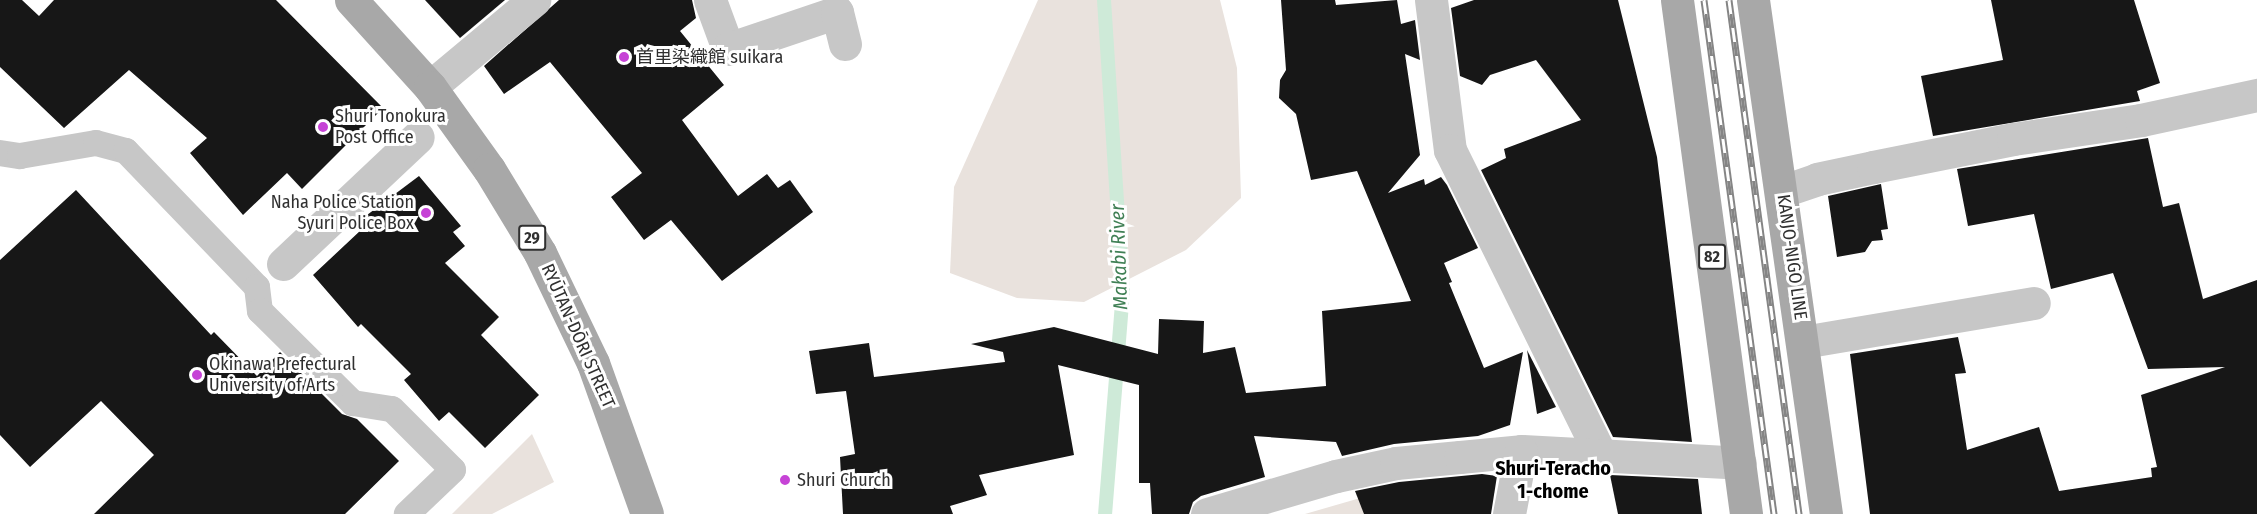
<!DOCTYPE html>
<meta charset="utf-8">
<style>
body{margin:0}
#map{position:relative;width:2257px;height:514px;overflow:hidden;background:#fff;font-family:"Fira Sans Condensed","Noto Sans JP",sans-serif}
div>[style]{position:absolute}
[style*='--x']{left:calc(var(--x)*1px);top:calc(var(--y)*1px);width:calc(var(--w)*1px);rotate:calc(var(--a)*1deg)}
.green>*{inset:0;background:#e9e2dd}
.stream>*{height:14px;margin:-7px;padding:0 7px;transform-origin:7px;border-radius:7px;background:#ceead8}
.building>*{inset:0;background:#171717}
.service>*{height:26px;margin:-13px;padding:0 13px;transform-origin:13px;border-radius:13px;background:#c7c7c7}
.minor>*{height:33px;margin:-16.5px;padding:0 16.5px;transform-origin:16.5px;border-radius:16.5px;background:#c7c7c7}
.primary>*{height:33px;margin:-16.5px;padding:0 16.5px;transform-origin:16.5px;border-radius:16.5px;background:#a8a8a8}
.rail>*{height:7px;margin-top:-3.5px;transform-origin:0;background:repeating-linear-gradient(90deg,#fff 0 14px,#858585 0 28px);box-sizing:border-box;border-block:2px solid #858585}
.dots>*{width:16px;height:16px;translate:-50% -50%;box-sizing:border-box;border:3px solid #fff;border-radius:50%}
span{translate:-50% -50%;white-space:nowrap;text-align:center;line-height:1.15;-webkit-text-stroke:6px #fff;paint-order:stroke}
.shield-label span{padding:2px 4px;background:#fff;border:2px solid;border-radius:4px;-webkit-text-stroke-width:0}
.shield-label{font-size:16px;color:#303030;font-weight:700}
.poi-label{font-size:18px;color:#303030}
.left{translate:0 -50%;text-align:left}
.right{translate:-100% -50%;text-align:right}
.street-label{font-size:18px;color:#303030}
.water-label{font-size:20px;color:#408055;font-style:italic}
.neighbourhood-label{font-size:20px;color:#000;font-weight:700}
</style>
<div id="map">
<div class="green">
<i style="clip-path:polygon(1038px 0,1220px 0,1237px 68px,1241px 198px,1186px 250px,1084px 302px,1017px 298px,950px 273px,954px 187px)"></i>
<i style="clip-path:polygon(532px 434px,554px 482px,492px 514px,452px 514px)"></i>
<i style="clip-path:polygon(1381px 492px,1383px 514px,1305px 514px)"></i>
</div>
<div class="stream">
<i style="--x:1104;--y:0;--w:292;--a:86.3"></i>
<i style="--x:1123;--y:291;--w:224;--a:94.6"></i>
</div>
<div class="building">
<i style="clip-path:polygon(0 0,22px 0,39px 16px,54px 0,276px 0,383px 108px,302px 189px,287px 173px,243px 215px,190px 153px,207px 138px,129px 70px,64px 128px,0 67px)"></i>
<i style="clip-path:polygon(425px 0,505px 0,460px 38px)"></i>
<i style="clip-path:polygon(559px 0,692px 0,696px 18px,680px 31px,724px 85px,682px 120px,738px 196px,767px 174px,778px 188px,790px 180px,813px 212px,722px 281px,671px 220px,644px 240px,611px 197px,642px 173px,550px 62px,504px 94px,484px 66px)"></i>
<i style="clip-path:polygon(1281px 0,1335px 0,1336px 5px,1397px 0,1401px 24px,1415px 20px,1420px 60px,1405px 54px,1420px 155px,1388px 193px,1424px 179px,1425px 185px,1441px 177px,1447px 185px,1478px 248px,1444px 263px,1452px 282px,1449px 283px,1484px 368px,1523px 352px,1510px 425px,1478px 436px,1394px 444px,1342px 456px,1336px 442px,1254px 436px,1265px 477px,1201px 496px,1193px 502px,1189px 514px,1152px 514px,1150px 483px,1139px 483px,1139px 385px,1058px 365px,1074px 455px,979px 475px,987px 495px,950px 506px,953px 514px,843px 514px,840px 457px,855px 454px,846px 391px,816px 394px,809px 351px,869px 343px,874px 377px,1005px 362px,1003px 352px,971px 344px,1054px 327px,1158px 354px,1159px 319px,1204px 321px,1203px 353px,1235px 347px,1246px 393px,1326px 386px,1322px 311px,1411px 301px,1357px 171px,1311px 180px,1296px 114px,1279px 98px,1280px 80px,1286px 70px)"></i>
<i style="clip-path:polygon(1474px 0,1618px 0,1657px 157px,1692px 442px,1613px 437px,1481px 170px,1506px 158px,1504px 149px,1581px 120px,1536px 60px,1490px 75px,1482px 85px,1460px 76px,1451px 8px)"></i>
<i style="clip-path:polygon(1991px 0,2134px 0,2160px 83px,2137px 91px,2140px 101px,1933px 136px,1921px 76px,2003px 60px)"></i>
<i style="clip-path:polygon(2148px 138px,2163px 207px,2179px 203px,2203px 299px,2257px 280px,2257px 514px,1870px 514px,1850px 354px,1958px 337px,1966px 373px,1955px 374px,1967px 450px,2039px 427px,2059px 491px,2152px 477px,2151px 468px,2157px 467px,2141px 395px,2225px 367px,2148px 369px,2113px 273px,2051px 289px,2034px 214px,1968px 226px,1957px 169px)"></i>
<i style="clip-path:polygon(419px 176px,461px 226px,453px 232px,465px 246px,445px 263px,499px 317px,481px 335px,539px 395px,485px 448px,449px 412px,439px 421px,404px 380px,411px 374px,361px 324px,358px 327px,313px 275px,361px 230px,355px 224px)"></i>
<i style="clip-path:polygon(1881px 184px,1888px 229px,1881px 230px,1883px 240px,1872px 241px,1865px 252px,1837px 257px,1828px 196px)"></i>
<i style="clip-path:polygon(76px 190px,211px 335px,214px 332px,257px 376px,280px 352px,342px 414px,357px 419px,399px 461px,345px 514px,94px 514px,154px 455px,101px 401px,30px 467px,0 435px,0 260px)"></i>
<i style="clip-path:polygon(1527px 350px,1556px 407px,1537px 414px)"></i>
<i style="clip-path:polygon(1482px 474px,1497px 476px,1491px 514px,1364px 514px,1355px 491px,1399px 482px)"></i>
<i style="clip-path:polygon(1610px 475px,1698px 479px,1702px 514px,1618px 514px)"></i>
</div>
<div class="service">
<i style="--x:0;--y:153;--w:20;--a:9"></i>
<i style="--x:20;--y:156;--w:77;--a:-9.7"></i>
<i style="--x:96;--y:143;--w:31;--a:15"></i>
<i style="--x:126;--y:151;--w:189;--a:46.1"></i>
<i style="--x:257;--y:287;--w:24;--a:83"></i>
<i style="--x:260;--y:311;--w:131;--a:44.7"></i>
<i style="--x:353;--y:403;--w:39;--a:9"></i>
<i style="--x:392;--y:409;--w:86;--a:45"></i>
<i style="--x:453;--y:470;--w:64;--a:136.3"></i>
</div>
<div class="minor">
<i style="--x:710;--y:0;--w:52;--a:69.8"></i>
<i style="--x:728;--y:49;--w:115;--a:-18.7"></i>
<i style="--x:837;--y:12;--w:33;--a:76"></i>
<i style="--x:1431;--y:0;--w:151;--a:82.8"></i>
<i style="--x:1450;--y:150;--w:338;--a:63.7"></i>
<i style="--x:430;--y:87;--w:136;--a:-39.9"></i>
<i style="--x:1783;--y:191;--w:36;--a:-19"></i>
<i style="--x:1817;--y:179;--w:57;--a:-12.1"></i>
<i style="--x:1873;--y:167;--w:143;--a:-11.3"></i>
<i style="--x:2013;--y:139;--w:129;--a:-8.4"></i>
<i style="--x:2141;--y:120;--w:119;--a:-12.2"></i>
<i style="--x:283;--y:264;--w:185;--a:-43.3"></i>
<i style="--x:1803;--y:342;--w:234;--a:-9.6"></i>
<i style="--x:1207;--y:514;--w:134;--a:-16.4"></i>
<i style="--x:1336;--y:476;--w:61;--a:-12.2"></i>
<i style="--x:1396;--y:463;--w:64;--a:-5.4"></i>
<i style="--x:1460;--y:457;--w:61;--a:-5.6"></i>
<i style="--x:1521;--y:451;--w:219;--a:3.1"></i>
<i style="--x:1509;--y:514;--w:64;--a:-79.2"></i>
</div>
<div class="primary">
<i style="--x:351;--y:0;--w:118;--a:47.8"></i>
<i style="--x:430;--y:87;--w:101;--a:54.3"></i>
<i style="--x:489;--y:169;--w:98;--a:58.7"></i>
<i style="--x:540;--y:253;--w:122;--a:64.3"></i>
<i style="--x:593;--y:363;--w:160;--a:70.3"></i>
<i style="--x:1677;--y:0;--w:519;--a:82.35"></i>
<i style="--x:1753;--y:0;--w:519;--a:81.92"></i>
</div>
<div class="rail">
<i style="--x:1704;--y:0;--w:519;--a:82.24"></i>
<i style="--x:1729;--y:0;--w:519;--a:82.24"></i>
</div>
<div class="dots">
<i style="left:624px;top:57px;background:#c643d6"></i>
<i style="left:323px;top:127px;background:#c643d6"></i>
<i style="left:426px;top:213px;background:#c643d6"></i>
<i style="left:197px;top:375px;background:#c643d6"></i>
<i style="left:785px;top:480px;background:#c643d6"></i>
</div>
<div class="shield-label">
<span style="left:532px;top:238px">29</span>
<span style="left:1712px;top:257px">82</span>
</div>
<div class="poi-label">
<span class="left" style="left:636px;top:57px">首里染織館 suikara</span>
<span class="left" style="left:335px;top:127px">Shuri Tonokura<br>Post Office</span>
<span class="right" style="left:414px;top:213px">Naha Police Station<br>Syuri Police Box</span>
<span class="left" style="left:209px;top:375px">Okinawa Prefectural<br>University of Arts</span>
<span class="left" style="left:797px;top:480px">Shuri Church</span>
</div>
<div class="street-label">
<span style="left:1792px;top:257px;rotate:82deg">KANJO-NIGO LINE</span>
<span style="left:578px;top:336px;rotate:66deg">RYŪTAN-DŌRI STREET</span>
</div>
<div class="water-label">
<span style="left:1119px;top:257px;rotate:-92deg">Makabi River</span>
</div>
<div class="neighbourhood-label">
<span style="left:1553px;top:480px">Shuri-Teracho<br>1-chome</span>
</div>
</div>
